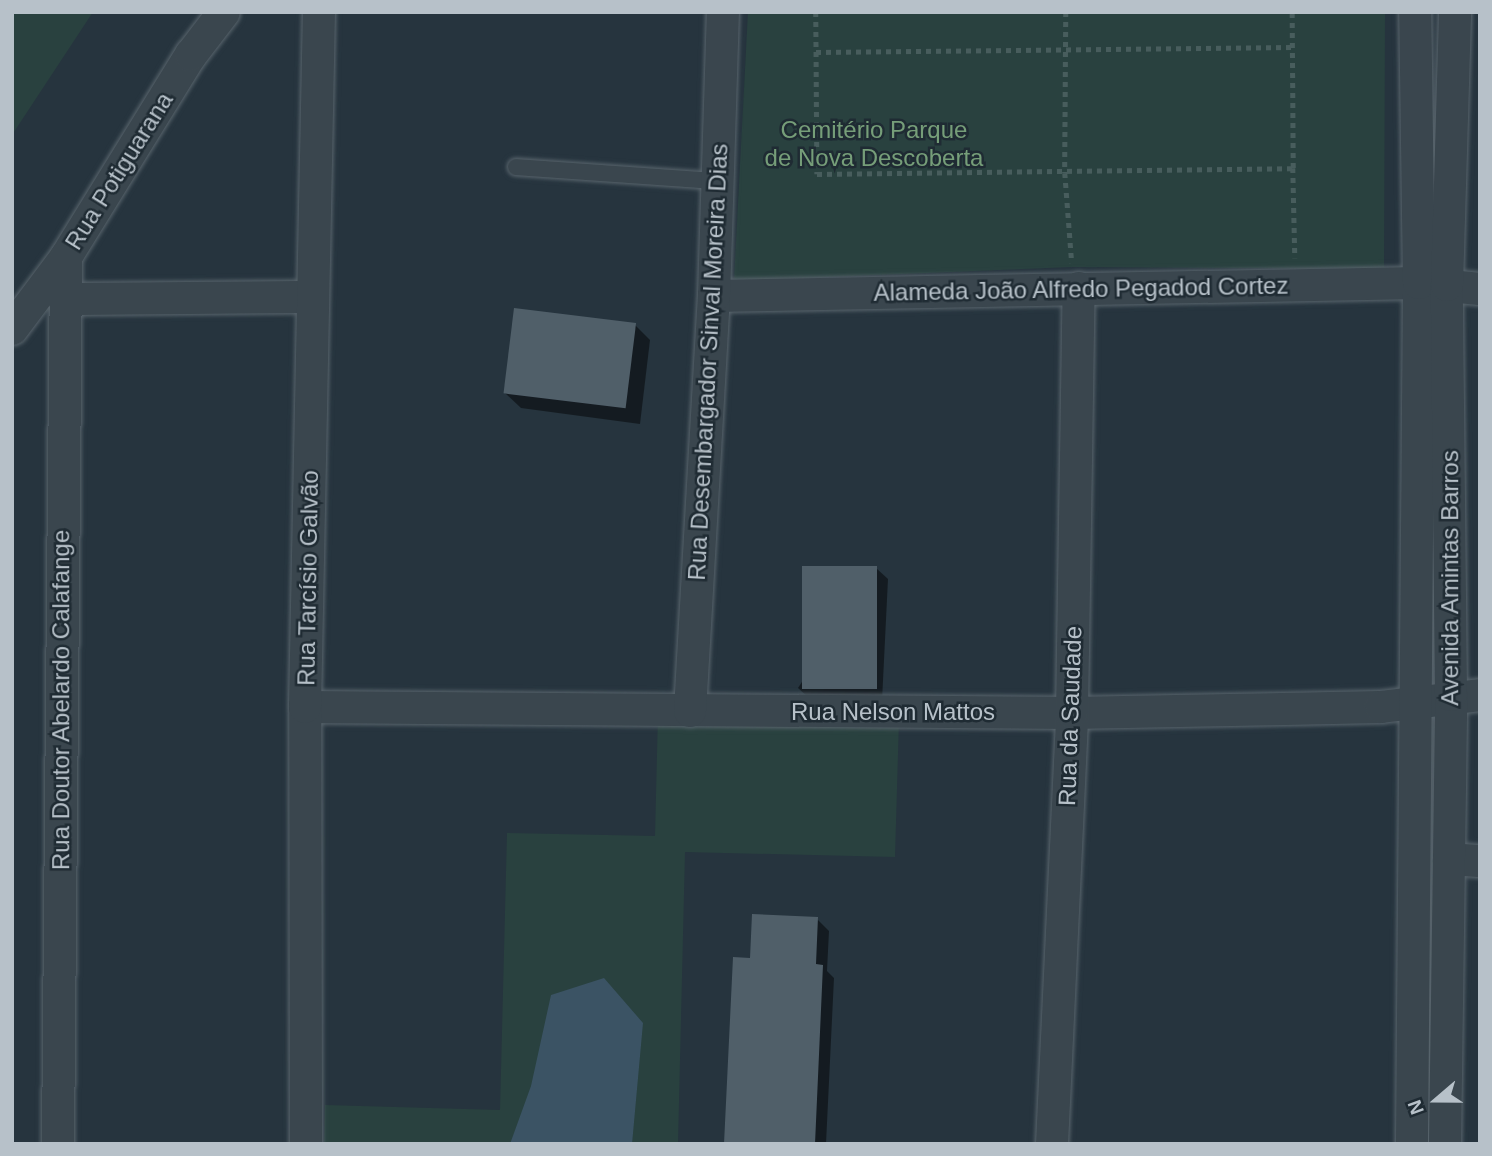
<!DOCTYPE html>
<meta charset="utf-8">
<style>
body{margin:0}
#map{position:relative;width:1492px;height:1156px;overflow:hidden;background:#26343e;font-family:Helvetica,sans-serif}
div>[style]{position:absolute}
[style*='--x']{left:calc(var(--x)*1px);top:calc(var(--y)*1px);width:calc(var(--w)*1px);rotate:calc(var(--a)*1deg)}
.green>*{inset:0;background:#29413f}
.water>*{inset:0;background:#3b5364}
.shadow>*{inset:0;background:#0007}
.building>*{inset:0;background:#505f69;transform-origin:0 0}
.path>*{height:4.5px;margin-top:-2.25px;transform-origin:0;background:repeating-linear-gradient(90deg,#485d5d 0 5px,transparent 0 10px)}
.roads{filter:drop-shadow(0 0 2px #58646c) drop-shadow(0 0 2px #58646c)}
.service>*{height:16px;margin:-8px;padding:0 8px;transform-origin:8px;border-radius:8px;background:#3a464e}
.minor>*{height:32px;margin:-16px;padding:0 16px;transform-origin:16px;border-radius:16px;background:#3a464e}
span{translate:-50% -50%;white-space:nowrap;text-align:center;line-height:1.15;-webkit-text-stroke:5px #1f2b33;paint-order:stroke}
.park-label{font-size:24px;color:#769e79}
.street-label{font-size:24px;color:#b7c1c9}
.frame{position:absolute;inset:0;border:14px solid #b7c1c9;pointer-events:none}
.north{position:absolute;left:1401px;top:1065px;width:70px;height:70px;-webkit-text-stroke:5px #1f2b33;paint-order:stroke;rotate:250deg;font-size:19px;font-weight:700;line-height:28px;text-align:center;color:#b7c1c9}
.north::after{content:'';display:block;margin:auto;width:24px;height:32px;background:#b7c1c9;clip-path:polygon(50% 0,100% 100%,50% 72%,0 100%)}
</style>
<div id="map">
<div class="green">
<i style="clip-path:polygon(12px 12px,93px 12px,12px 135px)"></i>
<i style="clip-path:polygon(748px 12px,1385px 12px,1384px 269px,1072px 267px,734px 281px)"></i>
<i style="clip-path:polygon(658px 713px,899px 720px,895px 857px,685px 852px,678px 1144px,324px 1144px,325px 1105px,500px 1110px,507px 833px,655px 836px)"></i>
</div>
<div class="water">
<i style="clip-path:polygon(604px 978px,643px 1023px,632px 1144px,510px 1144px,531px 1086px,551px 995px)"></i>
</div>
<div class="shadow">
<i style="clip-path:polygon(635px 325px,650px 340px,640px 424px,521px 408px,505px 393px)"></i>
<i style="clip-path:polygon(876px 568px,888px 579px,882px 701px,810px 699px,798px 688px)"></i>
<i style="clip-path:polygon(817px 919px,829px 931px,827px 971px,834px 978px,826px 1144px,726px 1144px,752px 960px)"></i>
</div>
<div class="building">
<i style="left:514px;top:308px;width:123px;height:86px;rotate:7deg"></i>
<i style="left:802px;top:566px;width:75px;height:123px"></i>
<i style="clip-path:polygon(752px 914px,818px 917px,816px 964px,823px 965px,815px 1144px,724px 1144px,733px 957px,750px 958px)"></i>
</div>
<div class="path">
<i style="--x:816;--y:12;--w:162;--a:89.6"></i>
<i style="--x:817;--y:174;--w:476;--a:-0.7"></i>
<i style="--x:1293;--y:168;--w:156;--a:-90.4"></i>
<i style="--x:1066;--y:12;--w:161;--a:90.4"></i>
<i style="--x:1065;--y:173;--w:90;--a:85.6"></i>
<i style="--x:816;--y:52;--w:476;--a:-0.6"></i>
<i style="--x:1293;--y:168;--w:90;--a:88.7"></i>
</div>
<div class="roads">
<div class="service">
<i style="--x:516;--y:167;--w:202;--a:4"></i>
</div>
<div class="minor">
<i style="--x:714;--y:296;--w:705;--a:-1.06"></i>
<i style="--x:1419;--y:283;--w:61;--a:5.6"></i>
<i style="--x:64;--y:299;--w:249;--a:-0.5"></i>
<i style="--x:12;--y:329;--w:90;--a:-53.1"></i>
<i style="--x:66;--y:257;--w:238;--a:-58.3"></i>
<i style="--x:191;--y:55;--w:54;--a:-52.5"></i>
<i style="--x:305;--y:707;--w:767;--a:0.45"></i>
<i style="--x:1072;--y:713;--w:309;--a:-1.1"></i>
<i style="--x:1381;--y:707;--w:100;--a:-6.9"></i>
<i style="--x:690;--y:711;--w:416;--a:-86.7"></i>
<i style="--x:714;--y:296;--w:284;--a:-88.2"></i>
<i style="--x:1449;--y:859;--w:31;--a:4"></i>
<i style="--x:58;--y:1144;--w:887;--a:-89.48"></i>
<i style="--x:306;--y:1144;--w:437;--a:-90.1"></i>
<i style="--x:305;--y:707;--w:695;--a:-88.85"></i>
<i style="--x:1052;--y:1144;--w:431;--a:-87.3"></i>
<i style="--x:1072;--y:713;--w:425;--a:-89.1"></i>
<i style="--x:1412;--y:1144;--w:861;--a:-89.53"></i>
<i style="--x:1419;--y:283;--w:271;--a:-90.8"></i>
<i style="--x:1445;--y:1144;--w:449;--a:-89.2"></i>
<i style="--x:1451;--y:695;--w:410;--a:-90.6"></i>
<i style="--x:1447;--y:285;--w:273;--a:-88.3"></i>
</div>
</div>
<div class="park-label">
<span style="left:874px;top:144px">Cemitério Parque<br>de Nova Descoberta</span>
</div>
<div class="street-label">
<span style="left:119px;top:171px;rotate:-58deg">Rua Potiguarana</span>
<span style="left:1081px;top:289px;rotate:-1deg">Alameda João Alfredo Pegadod Cortez</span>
<span style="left:708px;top:362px;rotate:-87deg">Rua Desembargador Sinval Moreira Dias</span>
<span style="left:308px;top:578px;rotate:-89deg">Rua Tarcísio Galvão</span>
<span style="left:1450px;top:578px;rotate:-90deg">Avenida Amintas Barros</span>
<span style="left:61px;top:700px;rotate:-90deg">Rua Doutor Abelardo Calafange</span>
<span style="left:893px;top:712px">Rua Nelson Mattos</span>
<span style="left:1070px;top:716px;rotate:-88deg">Rua da Saudade</span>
</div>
<div class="frame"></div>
<div class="north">N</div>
</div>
